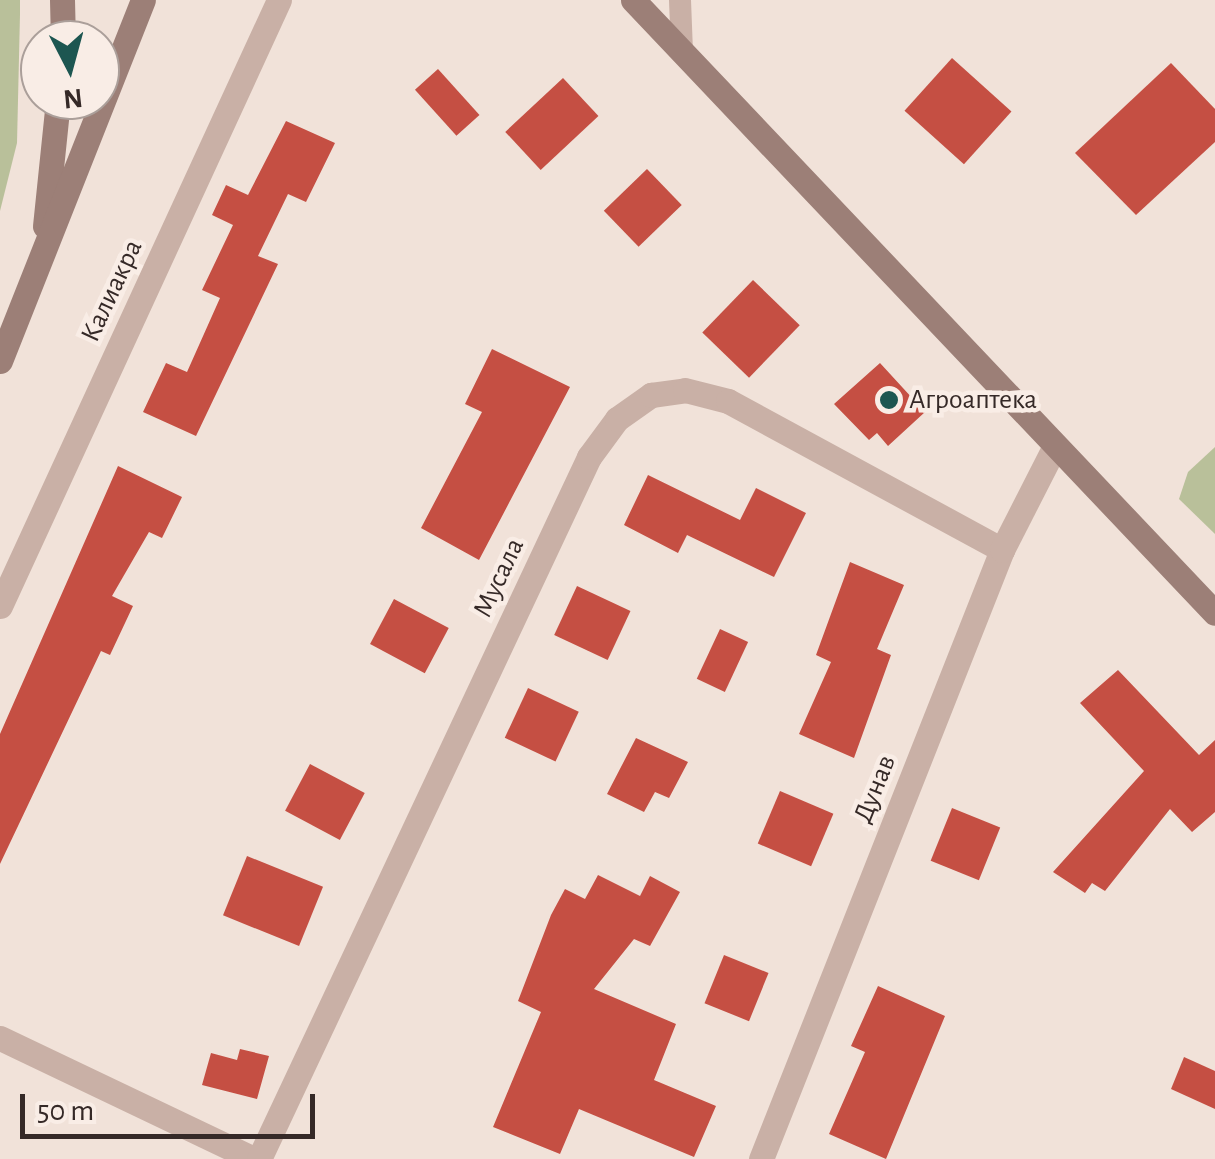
<!DOCTYPE html>
<meta charset="utf-8">
<style>
body{margin:0}
#map{position:relative;width:1215px;height:1159px;overflow:hidden;background:#f1e2d9;font-family:"Alegreya Sans",sans-serif}
div>[style]{position:absolute}
[style*='--x']{left:calc(var(--x)*1px);top:calc(var(--y)*1px);width:calc(var(--w)*1px);rotate:calc(var(--a)*1deg)}
.green>*{inset:0;background:#b9c09a}
.building>*{inset:0;background:#c54f43;transform-origin:0 0}
.lane>*{height:22px;margin:-11px;padding:0 11px;transform-origin:11px;border-radius:11px;background:#c9b0a6}
.street>*{height:25px;margin:-12.5px;padding:0 12.5px;transform-origin:12.5px;border-radius:12.5px;background:#c9b0a6}
.secondary>*{height:25px;margin:-12.5px;padding:0 12.5px;transform-origin:12.5px;border-radius:12.5px;background:#9c7f77}
.dots>*{width:28px;height:28px;translate:-50% -50%;box-sizing:border-box;border:5px solid #f9ede6;border-radius:50%}
span{translate:-50% -50%;white-space:nowrap;text-align:center;line-height:1.15;-webkit-text-stroke:9px #f9ede6;paint-order:stroke}
.street-label{font-size:28px;color:#352927}
.poi-label{font-size:28px;color:#352927}
.left{translate:0 -50%;text-align:left}
.north{position:absolute;left:20px;top:20px;width:100px;height:100px;box-sizing:border-box;background:#f9ede6;border:2px solid #ab9f9a;border-radius:50%;rotate:174deg;font-size:28px;font-weight:700;line-height:40px;text-align:center;color:#352927}
.north::after{content:'';display:block;margin:auto;width:35px;height:45px;background:#1d5651;clip-path:polygon(50% 0,100% 100%,50% 72%,0 100%)}
.scale{position:absolute;left:20px;top:1094px;width:295px;height:45px;box-sizing:border-box;border:5px solid #352927;border-top:0;padding-left:12px;font-size:30px;line-height:35px;white-space:nowrap;color:#352927;-webkit-text-stroke:8px #f9ede6;paint-order:stroke}
</style>
<div id="map">
<div class="green">
<i style="clip-path:polygon(0 0,20px 0,20px 14px,17px 143px,0 211px)"></i>
<i style="clip-path:polygon(1215px 447px,1215px 534px,1179px 499px,1188px 472px)"></i>
</div>
<div class="building">
<i style="left:952px;top:58px;width:80px;height:71px;rotate:42deg"></i>
<i style="clip-path:polygon(1171px 63px,1215px 109px,1215px 142px,1136px 215px,1075px 153px)"></i>
<i style="left:438px;top:69px;width:62px;height:31px;rotate:48deg"></i>
<i style="left:563px;top:78px;width:52px;height:79px;rotate:47deg"></i>
<i style="clip-path:polygon(286px 121px,335px 143px,306px 202px,288px 194px,258px 256px,278px 264px,196px 436px,143px 412px,166px 363px,187px 372px,220px 298px,202px 290px,233px 225px,212px 215px,226px 185px,248px 195px)"></i>
<i style="left:647px;top:169px;width:50px;height:60px;rotate:46deg"></i>
<i style="left:753px;top:280px;width:65px;height:73px;rotate:44deg"></i>
<i style="clip-path:polygon(492px 349px,570px 387px,479px 560px,421px 528px,482px 412px,465px 404px)"></i>
<i style="clip-path:polygon(880px 363px,925px 412px,888px 446px,877px 433px,869px 440px,834px 404px)"></i>
<i style="clip-path:polygon(118px 466px,182px 497px,162px 538px,149px 532px,112px 596px,133px 606px,110px 655px,101px 651px,0 864px,0 734px)"></i>
<i style="clip-path:polygon(648px 475px,740px 520px,756px 488px,806px 513px,774px 577px,687px 535px,678px 553px,624px 525px)"></i>
<i style="clip-path:polygon(850px 562px,904px 585px,877px 649px,891px 655px,854px 758px,799px 734px,831px 662px,816px 655px)"></i>
<i style="left:577px;top:586px;width:59px;height:54px;rotate:25deg"></i>
<i style="left:394px;top:599px;width:62px;height:51px;rotate:28deg"></i>
<i style="left:720px;top:629px;width:31px;height:55px;rotate:25deg"></i>
<i style="clip-path:polygon(1118px 670px,1199px 755px,1215px 740px,1215px 812px,1192px 832px,1170px 809px,1105px 891px,1092px 883px,1085px 893px,1053px 872px,1144px 771px,1080px 703px)"></i>
<i style="left:528px;top:688px;width:56px;height:55px;rotate:25deg"></i>
<i style="clip-path:polygon(636px 738px,688px 762px,669px 798px,655px 792px,644px 812px,607px 794px)"></i>
<i style="left:310px;top:764px;width:62px;height:53px;rotate:28deg"></i>
<i style="left:780px;top:791px;width:58px;height:57px;rotate:23deg"></i>
<i style="left:952px;top:808px;width:52px;height:57px;rotate:22deg"></i>
<i style="left:247px;top:856px;width:82px;height:64px;rotate:22deg"></i>
<i style="clip-path:polygon(598px 875px,640px 896px,650px 876px,680px 892px,650px 946px,634px 939px,594px 989px,676px 1024px,654px 1080px,716px 1106px,694px 1157px,579px 1109px,560px 1154px,493px 1127px,541px 1012px,518px 1001px,551px 915px,565px 889px,585px 899px)"></i>
<i style="left:724px;top:955px;width:48px;height:52px;rotate:22deg"></i>
<i style="clip-path:polygon(878px 986px,945px 1016px,886px 1159px,829px 1134px,865px 1052px,851px 1046px)"></i>
<i style="clip-path:polygon(240px 1049px,269px 1056px,257px 1099px,202px 1085px,211px 1053px,237px 1060px)"></i>
<i style="clip-path:polygon(1184px 1057px,1215px 1071px,1215px 1109px,1171px 1089px)"></i>
</div>
<div class="lane">
<i style="--x:680;--y:0;--w:53;--a:87.8"></i>
</div>
<div class="street">
<i style="--x:0;--y:606;--w:667;--a:-65.28"></i>
<i style="--x:0;--y:1038;--w:281;--a:25.5"></i>
<i style="--x:259;--y:1159;--w:776;--a:-64.82"></i>
<i style="--x:589;--y:457;--w:47;--a:-53.6"></i>
<i style="--x:617;--y:419;--w:42;--a:-35.2"></i>
<i style="--x:651;--y:395;--w:34;--a:-8"></i>
<i style="--x:685;--y:390;--w:44;--a:14.3"></i>
<i style="--x:728;--y:401;--w:312;--a:28.5"></i>
<i style="--x:761;--y:1159;--w:655;--a:-68.41"></i>
<i style="--x:1002;--y:550;--w:117;--a:-63"></i>
</div>
<div class="secondary">
<i style="--x:62;--y:0;--w:40;--a:88.6"></i>
<i style="--x:633;--y:0;--w:845;--a:46.49"></i>
<i style="--x:45;--y:226;--w:127;--a:-84.1"></i>
<i style="--x:0;--y:361;--w:388;--a:-68.4"></i>
</div>
<div class="dots">
<i style="left:889px;top:400px;background:#1d5651"></i>
</div>
<div class="street-label">
<span style="left:112px;top:291px;rotate:-65deg">Калиакра</span>
<span style="left:499px;top:578px;rotate:-65deg">Мусала</span>
<span style="left:875px;top:789px;rotate:-68deg">Дунав</span>
</div>
<div class="poi-label">
<span class="left" style="left:909px;top:400px">Агроаптека</span>
</div>
<div class="north">N</div>
<div class="scale">50 m</div>
</div>
